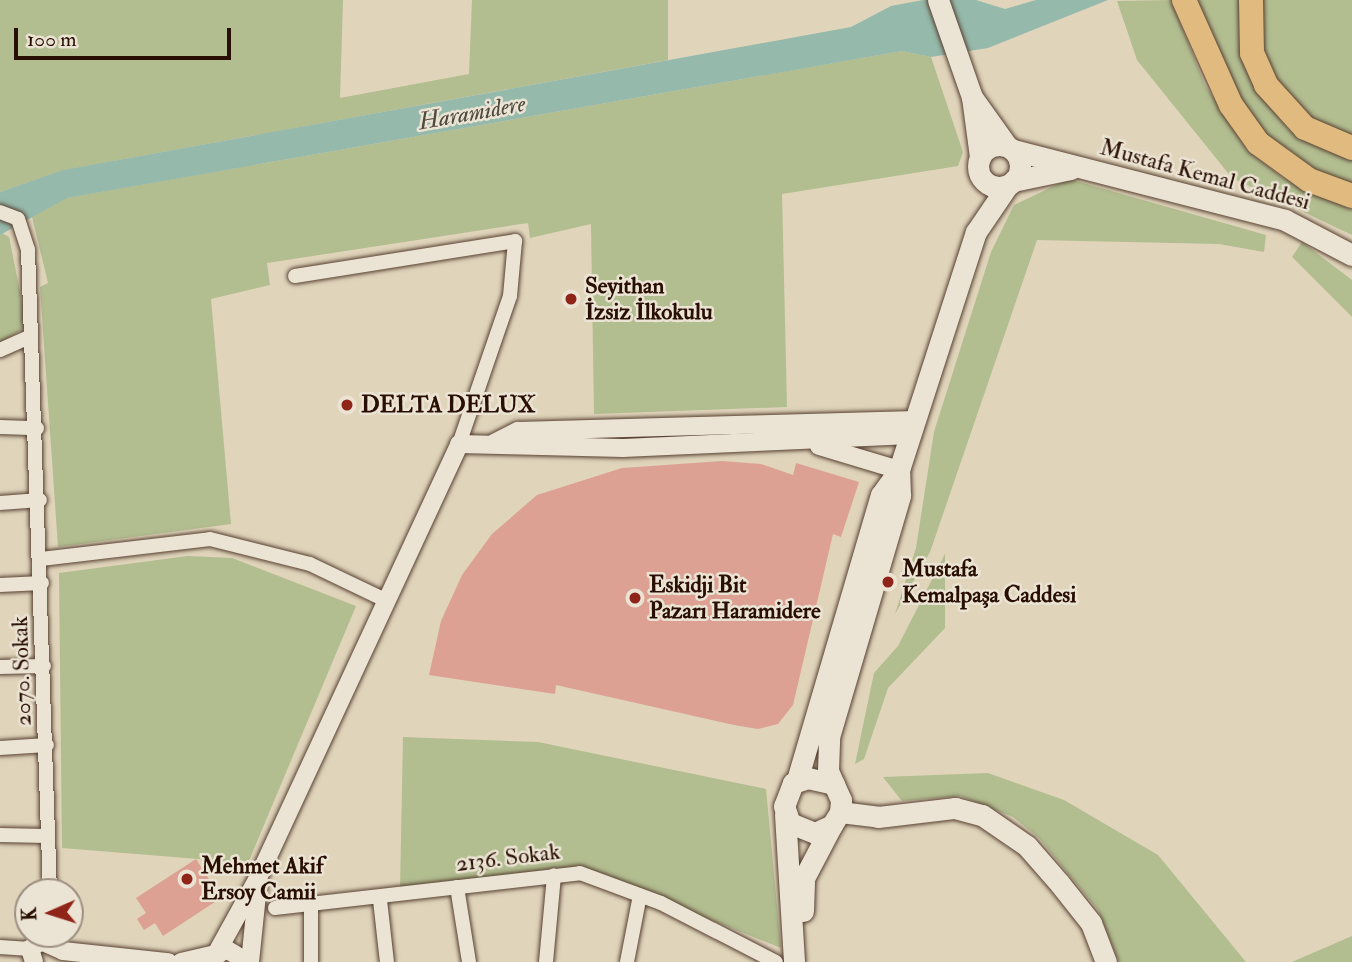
<!DOCTYPE html>
<meta charset="utf-8">
<style>
body{margin:0}
#map{position:relative;width:1352px;height:962px;overflow:hidden;background:#e0d4bb;font-family:"IM FELL Double Pica",serif}
div>[style]{position:absolute}
[style*='--x']{left:calc(var(--x)*1px);top:calc(var(--y)*1px);width:calc(var(--w)*1px);rotate:calc(var(--a)*1deg)}
.green>*{inset:0;background:#b2bd90}
.water>*{inset:0;background:#95b9ab}
.building>*{inset:0;background:#dca193}
.roads{filter:drop-shadow(0 0 2px #574031) drop-shadow(0 0 2px #574031)}
.minor>*{height:14px;margin:-7px;padding:0 7px;transform-origin:7px;border-radius:7px;background:#ebe3d3}
.tertiary>*{height:18px;margin:-9px;padding:0 9px;transform-origin:9px;border-radius:9px;background:#ebe3d3}
.secondary>*{height:21px;margin:-10.5px;padding:0 10.5px;transform-origin:10.5px;border-radius:10.5px;background:#ebe3d3}
.secondary>.ring{margin:-10.5px;padding:0;box-sizing:content-box;background:none;border:21px solid #ebe3d3;border-radius:50%}
.trunk>*{height:24px;margin:-12px;padding:0 12px;transform-origin:12px;border-radius:12px;background:#e0ba7e}
.dots>*{width:19px;height:19px;translate:-50% -50%;box-sizing:border-box;border:4px solid #ebe3d3;border-radius:50%}
span{translate:-50% -50%;white-space:nowrap;text-align:center;line-height:1.15;-webkit-text-stroke:5px #ebe3d3;paint-order:stroke}
.street-label{font-size:23px;color:#290f03}
.poi-label{font-size:23px;color:#290f03;font-weight:700}
.left{translate:0 -50%;text-align:left}
.water-label{font-size:24px;color:#4f4a3e;font-style:italic}
.north{position:absolute;left:14px;top:878px;width:70px;height:70px;box-sizing:border-box;background:#ebe3d3;border:2px solid #9d8e80;border-radius:50%;rotate:267deg;font-size:19px;font-weight:700;line-height:28px;text-align:center;color:#290f03}
.north::after{content:'';display:block;margin:auto;width:24px;height:32px;background:#8f2418;clip-path:polygon(50% 0,100% 100%,50% 72%,0 100%)}
.scale{position:absolute;left:14px;top:28px;width:217px;height:32px;box-sizing:border-box;border:4px solid #290f03;border-top:0;padding-left:9px;font-size:21px;line-height:24px;white-space:nowrap;color:#290f03;-webkit-text-stroke:5px #ebe3d3;paint-order:stroke}
</style>
<div id="map">
<div class="green">
<i style="clip-path:polygon(0 0,343px 0,340px 98px,469px 74px,472px 0,668px 0,668px 60px,64px 170px,0 192px)"></i>
<i style="clip-path:polygon(1171px 0,1205px 85px,1247px 150px,1283px 178px,1352px 210px,1352px 235px,1232px 178px,1137px 60px,1117px 1px)"></i>
<i style="clip-path:polygon(1192px 0,1240px 0,1259px 93px,1289px 130px,1352px 158px,1352px 187px,1288px 157px,1246px 113px)"></i>
<i style="clip-path:polygon(1257px 0,1352px 0,1352px 139px,1307px 119px,1264px 68px)"></i>
<i style="clip-path:polygon(902px 51px,931px 57px,963px 152px,958px 166px,782px 194px,787px 407px,594px 414px,591px 224px,530px 238px,528px 223px,267px 263px,270px 285px,211px 299px,231px 524px,58px 547px,40px 287px,48px 283px,32px 217px,66px 198px)"></i>
<i style="clip-path:polygon(1069px 179px,1266px 235px,1264px 252px,1219px 244px,1037px 240px,930px 552px,895px 614px,916px 548px,934px 432px,991px 252px,1014px 205px)"></i>
<i style="clip-path:polygon(0 232px,9px 237px,27px 326px,0 343px)"></i>
<i style="clip-path:polygon(1302px 242px,1352px 280px,1352px 317px,1292px 257px)"></i>
<i style="clip-path:polygon(945px 554px,945px 628px,888px 688px,864px 759px,855px 764px,874px 673px,898px 646px)"></i>
<i style="clip-path:polygon(188px 556px,232px 558px,356px 606px,248px 863px,62px 848px,59px 573px)"></i>
<i style="clip-path:polygon(403px 737px,538px 742px,766px 789px,781px 948px,580px 867px,400px 890px)"></i>
<i style="clip-path:polygon(988px 773px,1064px 800px,1158px 855px,1246px 962px,1119px 962px,1098px 910px,1039px 838px,1013px 817px,961px 796px,902px 801px,883px 777px)"></i>
<i style="clip-path:polygon(1352px 936px,1352px 962px,1292px 962px)"></i>
</div>
<div class="water">
<i style="clip-path:polygon(923px 0,976px 0,1005px 9px,1036px 0,1108px 0,988px 48px,931px 57px,902px 51px,67px 198px,0 235px,0 192px,63px 170px,851px 27px,891px 6px)"></i>
</div>
<div class="building">
<i style="clip-path:polygon(722px 461px,761px 464px,793px 475px,796px 463px,859px 482px,841px 537px,833px 534px,793px 705px,778px 724px,758px 729px,734px 725px,556px 685px,555px 694px,429px 675px,441px 621px,462px 575px,492px 534px,537px 495px,622px 468px)"></i>
<i style="clip-path:polygon(196px 859px,221px 898px,163px 936px,155px 923px,144px 930px,137px 919px,146px 913px,136px 898px)"></i>
</div>
<div class="roads">
<div class="minor">
<i style="--x:0;--y:212;--w:19;--a:21"></i>
<i style="--x:18;--y:219;--w:33;--a:72"></i>
<i style="--x:28;--y:250;--w:642;--a:88.04"></i>
<i style="--x:295;--y:276;--w:223;--a:-9"></i>
<i style="--x:515;--y:241;--w:55;--a:95.2"></i>
<i style="--x:510;--y:296;--w:157;--a:109"></i>
<i style="--x:0;--y:350;--w:32;--a:-24"></i>
<i style="--x:0;--y:427;--w:37;--a:2"></i>
<i style="--x:0;--y:503;--w:40;--a:-4.3"></i>
<i style="--x:41;--y:559;--w:170;--a:-6.7"></i>
<i style="--x:210;--y:539;--w:103;--a:14"></i>
<i style="--x:310;--y:564;--w:83;--a:25.6"></i>
<i style="--x:0;--y:585;--w:42;--a:-2.7"></i>
<i style="--x:0;--y:667;--w:44;--a:-1.3"></i>
<i style="--x:0;--y:748;--w:47;--a:-3.7"></i>
<i style="--x:0;--y:835;--w:47;--a:1.2"></i>
<i style="--x:457;--y:887;--w:76;--a:80.9"></i>
<i style="--x:380;--y:900;--w:62;--a:83.6"></i>
<i style="--x:275;--y:908;--w:307;--a:-6.5"></i>
<i style="--x:580;--y:873;--w:86;--a:20.3"></i>
<i style="--x:661;--y:903;--w:129;--a:27.2"></i>
<i style="--x:0;--y:947;--w:30;--a:4"></i>
<i style="--x:311;--y:962;--w:57;--a:-90"></i>
<i style="--x:546;--y:962;--w:87;--a:-84.7"></i>
<i style="--x:627;--y:962;--w:68;--a:-79"></i>
</div>
<div class="tertiary">
<i style="--x:494;--y:443;--w:27;--a:-27"></i>
<i style="--x:518;--y:431;--w:398;--a:-1.6"></i>
<i style="--x:819;--y:446;--w:84;--a:16.7"></i>
<i style="--x:217;--y:952;--w:85;--a:-61"></i>
<i style="--x:258;--y:878;--w:478;--a:-65.1"></i>
<i style="--x:459;--y:444;--w:164;--a:1.4"></i>
<i style="--x:623;--y:448;--w:288;--a:-2.6"></i>
<i style="--x:34;--y:962;--w:14;--a:-107"></i>
<i style="--x:30;--y:949;--w:14;--a:-36"></i>
<i style="--x:41;--y:941;--w:24;--a:24"></i>
<i style="--x:63;--y:951;--w:106;--a:6"></i>
<i style="--x:181;--y:962;--w:32;--a:-13"></i>
<i style="--x:207;--y:962;--w:23;--a:-34"></i>
<i style="--x:226;--y:949;--w:26;--a:31"></i>
<i style="--x:250;--y:962;--w:77;--a:-84.1"></i>
</div>
<div class="secondary">
<i style="--x:938;--y:0;--w:103;--a:70.7"></i>
<i style="--x:972;--y:97;--w:61;--a:82.4"></i>
<i style="--x:972;--y:97;--w:60;--a:54.5"></i>
<i class="ring" style="left:978px;top:145px;width:21px;height:21px"></i>
<i style="--x:1013;--y:150;--w:281;--a:14.4"></i>
<i style="--x:1285;--y:220;--w:76;--a:27.6"></i>
<i style="--x:1013;--y:181;--w:59;--a:-11.7"></i>
<i style="--x:797;--y:780;--w:297;--a:-73.6"></i>
<i style="--x:881;--y:495;--w:31;--a:-54"></i>
<i style="--x:899;--y:470;--w:250;--a:-72.1"></i>
<i style="--x:976;--y:232;--w:57;--a:-55.8"></i>
<i style="--x:834;--y:784;--w:27;--a:-167"></i>
<i style="--x:808;--y:778;--w:16;--a:162"></i>
<i style="--x:793;--y:783;--w:25;--a:111"></i>
<i style="--x:784;--y:806;--w:18;--a:71"></i>
<i style="--x:790;--y:823;--w:27;--a:22"></i>
<i style="--x:815;--y:833;--w:19;--a:-25"></i>
<i style="--x:832;--y:825;--w:15;--a:-58"></i>
<i style="--x:840;--y:812;--w:12;--a:-85"></i>
<i style="--x:841;--y:800;--w:32;--a:-114"></i>
<i style="--x:828;--y:771;--w:34;--a:-88"></i>
<i style="--x:829;--y:737;--w:252;--a:-73.6"></i>
<i style="--x:900;--y:495;--w:25;--a:-92"></i>
<i style="--x:840;--y:812;--w:38;--a:7"></i>
<i style="--x:878;--y:817;--w:78;--a:-6.7"></i>
<i style="--x:955;--y:808;--w:28;--a:15"></i>
<i style="--x:982;--y:815;--w:55;--a:34.6"></i>
<i style="--x:1027;--y:846;--w:50;--a:49"></i>
<i style="--x:1060;--y:884;--w:50;--a:51.5"></i>
<i style="--x:1091;--y:923;--w:42;--a:69"></i>
<i style="--x:785;--y:814;--w:148;--a:86.5"></i>
<i style="--x:803;--y:911;--w:33;--a:-88"></i>
<i style="--x:804;--y:878;--w:60;--a:-62.2"></i>
</div>
<div class="trunk">
<i style="--x:1184;--y:0;--w:115;--a:65.9"></i>
<i style="--x:1231;--y:105;--w:47;--a:54.6"></i>
<i style="--x:1258;--y:143;--w:63;--a:36"></i>
<i style="--x:1309;--y:180;--w:46;--a:20.4"></i>
<i style="--x:1251;--y:0;--w:53;--a:88.9"></i>
<i style="--x:1252;--y:53;--w:35;--a:66"></i>
<i style="--x:1266;--y:85;--w:58;--a:47.8"></i>
<i style="--x:1305;--y:128;--w:51;--a:23.1"></i>
</div>
</div>
<div class="dots">
<i style="left:571px;top:299px;background:#8f2418"></i>
<i style="left:347px;top:405px;background:#8f2418"></i>
<i style="left:888px;top:582px;background:#8f2418"></i>
<i style="left:635px;top:598px;background:#8f2418"></i>
<i style="left:187px;top:879px;background:#8f2418"></i>
</div>
<div class="street-label">
<span style="left:1205px;top:175px;rotate:15deg">Mustafa Kemal Caddesi</span>
<span style="left:22px;top:671px;rotate:-92deg">2070. Sokak</span>
<span style="left:508px;top:858px;rotate:-7deg">2136. Sokak</span>
</div>
<div class="poi-label">
<span class="left" style="left:585px;top:299px">Seyithan<br>İzsiz İlkokulu</span>
<span class="left" style="left:361px;top:405px">DELTA DELUX</span>
<span class="left" style="left:902px;top:582px">Mustafa<br>Kemalpaşa Caddesi</span>
<span class="left" style="left:649px;top:598px">Eskidji Bit<br>Pazarı Haramidere</span>
<span class="left" style="left:201px;top:879px">Mehmet Akif<br>Ersoy Camii</span>
</div>
<div class="water-label">
<span style="left:472px;top:113px;rotate:-10deg">Haramidere</span>
</div>
<div class="north">K</div>
<div class="scale">100 m</div>
</div>
